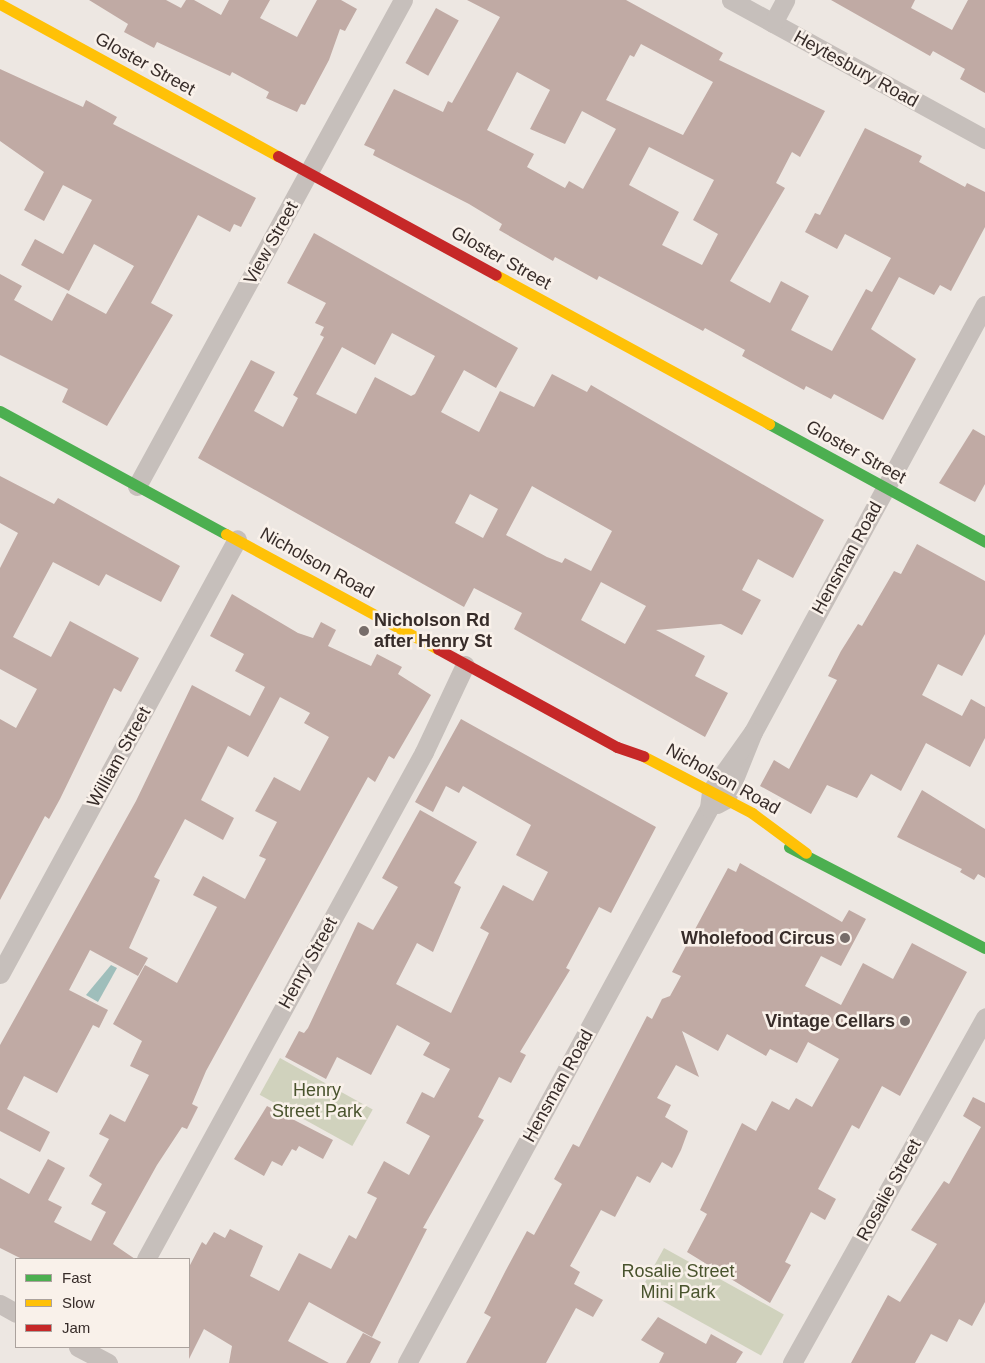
<!DOCTYPE html>
<style>
body{margin:0}
#map{position:relative;width:985px;height:1363px;overflow:hidden;background:#ede7e2;font-family:Helvetica,sans-serif}
div>[style]{position:absolute}
[style*='--x']{left:calc(var(--x)*1px);top:calc(var(--y)*1px);width:calc(var(--w)*1px);rotate:calc(var(--a)*1deg)}
.green>*{inset:0;background:#d0d2bd;transform-origin:0 0}
.water>*{inset:0;background:#9fbebb}
.building>*{inset:0;background:#c0aaa4;transform-origin:0 0}
.street>*{height:19px;margin:-9.5px;padding:0 9.5px;transform-origin:9.5px;border-radius:9.5px;background:#c6bfbb}
.fast>*{height:11px;margin:-5.5px;padding:0 5.5px;transform-origin:5.5px;border-radius:5.5px;background:#4caf50}
.slow>*{height:11px;margin:-5.5px;padding:0 5.5px;transform-origin:5.5px;border-radius:5.5px;background:#ffc107}
.jam>*{height:11px;margin:-5.5px;padding:0 5.5px;transform-origin:5.5px;border-radius:5.5px;background:#c62828}
.dots>*{width:14px;height:14px;translate:-50% -50%;box-sizing:border-box;border:2px solid #f9f1ea;border-radius:50%}
span{translate:-50% -50%;white-space:nowrap;text-align:center;line-height:1.15;-webkit-text-stroke:5px #f9f1ea;paint-order:stroke}
.street-label{font-size:18px;color:#372c29}
.poi-label{font-size:18px;color:#372c29;font-weight:700}
.left{translate:0 -50%;text-align:left}
.right{translate:-100% -50%;text-align:right}
.park-label{font-size:18px;color:#4a542e}
.legend{position:absolute;left:15px;top:1258px;width:175px;height:90px;box-sizing:border-box;background:#f9f1ea;border:1px solid #aba29d;margin:0;padding:6px 9px;list-style:none;font-size:15px;color:#372c29}
.legend li{display:flex;align-items:center;gap:10px;height:25px}
.legend b{width:25px;border:1px solid #aba29d}
</style>
<div id="map">
<div class="green">
<i style="left:280px;top:1058px;width:106px;height:42px;rotate:29deg"></i>
<i style="left:664px;top:1248px;width:137px;height:47px;rotate:29deg"></i>
</div>
<div class="water">
<i style="clip-path:polygon(111px 965px,117px 968px,98px 1002px,86px 995px)"></i>
</div>
<div class="building">
<i style="clip-path:polygon(89px 0,166px 0,181px 8px,186px 0,194px 0,221px 15px,229px 0,270px 0,260px 18px,297px 37px,317px 0,341px 0,357px 9px,345px 31px,340px 29px,329px 60px,305px 105px,301px 104px,297px 112px,266px 98px,269px 92px,232px 72px,230px 76px,157px 42px,154px 48px,124px 32px,128px 24px)"></i>
<i style="clip-path:polygon(evenodd,467px 0,626px 0,723px 53px,719px 60px,825px 111px,800px 157px,792px 152px,776px 183px,785px 188px,730px 281px,770px 303px,781px 281px,809px 296px,791px 330px,832px 351px,866px 289px,872px 292px,891px 258px,845px 234px,837px 249px,805px 232px,815px 213px,820px 215px,865px 128px,922px 156px,919px 162px,965px 187px,967px 183px,985px 192px,985px 227px,951px 291px,940px 285px,934px 295px,899px 277px,871px 329px,916px 359px,883px 420px,834px 394px,831px 399px,806px 386px,804px 390px,742px 356px,745px 350px,705px 328px,703px 331px,599px 276px,597px 280px,555px 257px,553px 261px,499px 230px,502px 224px,469px 204px,373px 155px,375px 150px,364px 145px,394px 89px,443px 112px,448px 101px,452px 103px,500px 17px,467px 0,641px 44px,713px 82px,683px 135px,606px 100px,630px 55px,634px 57px,641px 44px,467px 0,517px 72px,550px 90px,530px 129px,565px 144px,582px 111px,616px 129px,583px 189px,569px 181px,565px 188px,527px 167px,534px 154px,487px 130px,517px 72px,467px 0,649px 147px,714px 180px,693px 220px,718px 234px,702px 265px,662px 245px,679px 212px,629px 185px,649px 147px)"></i>
<i style="clip-path:polygon(831px 0,915px 0,911px 8px,952px 30px,968px 0,985px 0,985px 93px,960px 79px,965px 69px,933px 51px,930px 56px)"></i>
<i style="left:436px;top:8px;width:26px;height:63px;rotate:29deg"></i>
<i style="clip-path:polygon(0 69px,83px 107px,86px 100px,117px 117px,113px 124px,256px 198px,241px 227px,234px 224px,230px 232px,198px 215px,151px 303px,173px 315px,107px 426px,62px 402px,68px 389px,0 355px,0 274px,22px 286px,14px 300px,52px 321px,67px 293px,106px 314px,134px 266px,94px 244px,69px 291px,21px 265px,35px 239px,63px 254px,92px 200px,63px 185px,44px 221px,24px 210px,44px 172px,0 141px)"></i>
<i style="clip-path:polygon(evenodd,314px 233px,518px 348px,496px 388px,464px 370px,441px 412px,479px 432px,500px 391px,534px 407px,552px 374px,587px 392px,591px 385px,824px 520px,793px 578px,758px 559px,742px 590px,761px 600px,742px 635px,721px 624px,656px 630px,705px 656px,695px 676px,728px 693px,705px 737px,514px 629px,522px 613px,474px 588px,464px 607px,198px 458px,251px 360px,275px 372px,254px 411px,283px 427px,298px 398px,293px 395px,324px 337px,320px 335px,324px 327px,315px 323px,326px 303px,287px 283px,314px 233px,392px 333px,435px 356px,415px 394px,411px 396px,375px 377px,356px 414px,316px 394px,342px 347px,375px 365px,392px 333px,314px 233px,532px 486px,612px 531px,591px 571px,565px 558px,562px 563px,547px 557px,506px 535px,532px 486px,314px 233px,470px 494px,498px 509px,483px 538px,455px 523px,470px 494px,314px 233px,601px 582px,646px 606px,625px 644px,581px 620px,601px 582px)"></i>
<i style="clip-path:polygon(973px 429px,985px 436px,985px 484px,975px 502px,939px 483px)"></i>
<i style="clip-path:polygon(0 476px,54px 504px,58px 498px,180px 566px,161px 602px,106px 574px,99px 586px,53px 562px,13px 637px,51px 657px,70px 621px,139px 658px,121px 692px,114px 688px,60px 799px,49px 819px,45px 816px,0 900px,0 719px,16px 728px,37px 689px,0 669px,0 568px,18px 533px,0 523px)"></i>
<i style="clip-path:polygon(917px 544px,985px 581px,985px 634px,962px 676px,938px 664px,922px 695px,962px 716px,971px 699px,985px 707px,985px 738px,970px 767px,926px 743px,901px 791px,871px 774px,857px 798px,827px 785px,811px 814px,760px 786px,774px 760px,789px 769px,837px 680px,828px 676px,841px 651px,858px 624px,862px 626px,894px 571px,901px 574px)"></i>
<i style="clip-path:polygon(232px 594px,298px 633px,313px 638px,321px 622px,336px 630px,328px 646px,371px 666px,377px 654px,402px 667px,398px 674px,431px 695px,394px 759px,389px 756px,375px 782px,368px 777px,206px 1071px,192px 1104px,198px 1107px,187px 1129px,182px 1127px,157px 1165px,113px 1244px,135px 1259px,22px 1259px,0 1248px,0 1178px,29px 1194px,48px 1159px,65px 1168px,48px 1200px,62px 1207px,54px 1222px,91px 1241px,106px 1212px,91px 1204px,102px 1184px,89px 1176px,109px 1139px,99px 1134px,110px 1114px,125px 1122px,149px 1075px,130px 1066px,142px 1041px,113px 1024px,145px 965px,177px 983px,217px 907px,193px 895px,203px 876px,245px 899px,266px 859px,259px 856px,277px 822px,255px 811px,274px 777px,300px 791px,329px 737px,304px 723px,310px 713px,280px 697px,248px 757px,228px 746px,201px 800px,234px 818px,223px 840px,185px 819px,154px 877px,160px 880px,129px 948px,148px 958px,138px 976px,90px 950px,69px 990px,108px 1010px,99px 1028px,93px 1025px,57px 1093px,24px 1076px,7px 1109px,50px 1132px,40px 1152px,0 1131px,0 1045px,136px 801px,192px 685px,250px 716px,265px 687px,235px 671px,244px 654px,210px 636px)"></i>
<i style="clip-path:polygon(461px 719px,656px 827px,611px 913px,599px 907px,566px 968px,570px 970px,520px 1052px,526px 1055px,511px 1083px,499px 1077px,478px 1117px,484px 1120px,423px 1228px,427px 1229px,372px 1337px,309px 1302px,288px 1341px,329px 1363px,229px 1363px,232px 1346px,204px 1329px,189px 1359px,189px 1267px,202px 1242px,206px 1245px,214px 1232px,225px 1238px,230px 1229px,263px 1246px,250px 1276px,279px 1291px,299px 1253px,331px 1269px,349px 1235px,356px 1239px,377px 1198px,367px 1193px,384px 1161px,409px 1175px,430px 1136px,406px 1123px,422px 1092px,434px 1098px,450px 1069px,423px 1055px,430px 1043px,397px 1025px,371px 1075px,337px 1057px,326px 1079px,285px 1057px,299px 1031px,304px 1033px,308px 1028px,358px 922px,373px 930px,398px 887px,382px 878px,420px 810px,477px 842px,454px 883px,461px 887px,433px 952px,417px 943px,396px 984px,451px 1013px,489px 933px,480px 928px,503px 885px,533px 901px,548px 872px,516px 855px,531px 825px,463px 786px,459px 793px,446px 786px,433px 812px,415px 802px)"></i>
<i style="clip-path:polygon(922px 790px,985px 829px,985px 878px,978px 874px,974px 880px,960px 872px,962px 869px,897px 837px)"></i>
<i style="clip-path:polygon(740px 863px,842px 922px,849px 910px,866px 919px,841px 966px,821px 956px,805px 986px,841px 1005px,863px 963px,893px 979px,912px 943px,967px 972px,900px 1096px,882px 1086px,859px 1129px,852px 1125px,818px 1189px,836px 1199px,825px 1220px,811px 1212px,785px 1262px,791px 1265px,770px 1303px,687px 1252px,707px 1214px,700px 1210px,742px 1123px,756px 1131px,772px 1101px,789px 1110px,796px 1098px,812px 1107px,839px 1059px,808px 1042px,797px 1063px,770px 1049px,766px 1056px,727px 1034px,718px 1051px,682px 1031px,699px 1077px,676px 1065px,657px 1098px,671px 1105px,665px 1117px,688px 1131px,681px 1150px,672px 1168px,662px 1162px,650px 1183px,637px 1176px,615px 1217px,601px 1210px,570px 1266px,580px 1272px,574px 1284px,603px 1300px,593px 1317px,576px 1308px,546px 1363px,466px 1363px,491px 1317px,484px 1313px,506px 1270px,527px 1231px,534px 1235px,562px 1184px,554px 1179px,573px 1144px,579px 1147px,647px 1016px,652px 1019px,662px 999px,670px 996px,681px 976px,672px 972px,728px 868px,736px 872px)"></i>
<i style="clip-path:polygon(973px 1097px,985px 1103px,985px 1302px,972px 1326px,959px 1319px,947px 1342px,931px 1334px,915px 1363px,851px 1363px,888px 1295px,900px 1302px,937px 1244px,911px 1230px,944px 1181px,949px 1184px,981px 1127px,963px 1116px)"></i>
<i style="clip-path:polygon(267px 1106px,333px 1140px,323px 1159px,299px 1146px,296px 1151px,292px 1149px,282px 1166px,272px 1161px,264px 1176px,234px 1159px)"></i>
<i style="clip-path:polygon(658px 1317px,706px 1344px,711px 1334px,743px 1352px,736px 1363px,659px 1363px,664px 1353px,641px 1340px)"></i>
<i style="clip-path:polygon(363px 1333px,381px 1342px,370px 1363px,346px 1363px)"></i>
</div>
<div class="street">
<i style="--x:731;--y:0;--w:290;--a:28.7"></i>
<i style="--x:773;--y:23;--w:26;--a:-62"></i>
<i style="--x:137;--y:486;--w:554;--a:-61.31"></i>
<i style="--x:717;--y:804;--w:10;--a:-29"></i>
<i style="--x:726;--y:799;--w:72;--a:-68.1"></i>
<i style="--x:753;--y:732;--w:486;--a:-61.5"></i>
<i style="--x:0;--y:974;--w:495;--a:-61.4"></i>
<i style="--x:146;--y:1259;--w:578;--a:-61.26"></i>
<i style="--x:424;--y:752;--w:96;--a:-64.8"></i>
<i style="--x:0;--y:1304;--w:18;--a:29"></i>
<i style="--x:78;--y:1347;--w:34;--a:28"></i>
<i style="--x:407;--y:1363;--w:632;--a:-61.45"></i>
<i style="--x:709;--y:808;--w:17;--a:-83"></i>
<i style="--x:711;--y:791;--w:72;--a:-54.6"></i>
<i style="--x:792;--y:1363;--w:396;--a:-60.8"></i>
</div>
<div class="fast">
<i style="--x:0;--y:411;--w:257;--a:28.6"></i>
<i style="--x:769;--y:424;--w:246;--a:28.6"></i>
<i style="--x:789;--y:847;--w:220;--a:27.3"></i>
</div>
<div class="slow">
<i style="--x:0;--y:4;--w:317;--a:28.7"></i>
<i style="--x:496;--y:275;--w:311;--a:28.6"></i>
<i style="--x:226;--y:534;--w:241;--a:28.5"></i>
<i style="--x:643;--y:756;--w:123;--a:27.6"></i>
<i style="--x:752;--y:813;--w:67;--a:36.5"></i>
</div>
<div class="jam">
<i style="--x:278;--y:156;--w:248;--a:28.6"></i>
<i style="--x:438;--y:649;--w:204;--a:28.7"></i>
<i style="--x:617;--y:747;--w:28;--a:19"></i>
</div>
<div class="dots">
<i style="left:364px;top:631px;background:#776d6a"></i>
<i style="left:845px;top:938px;background:#776d6a"></i>
<i style="left:905px;top:1021px;background:#776d6a"></i>
</div>
<div class="street-label">
<span style="left:145px;top:64px;rotate:29deg">Gloster Street</span>
<span style="left:856px;top:69px;rotate:29deg">Heytesbury Road</span>
<span style="left:271px;top:243px;rotate:-61deg">View Street</span>
<span style="left:501px;top:258px;rotate:29deg">Gloster Street</span>
<span style="left:856px;top:452px;rotate:29deg">Gloster Street</span>
<span style="left:847px;top:558px;rotate:-61deg">Hensman Road</span>
<span style="left:317px;top:563px;rotate:29deg">Nicholson Road</span>
<span style="left:119px;top:757px;rotate:-61deg">William Street</span>
<span style="left:723px;top:779px;rotate:29deg">Nicholson Road</span>
<span style="left:308px;top:963px;rotate:-61deg">Henry Street</span>
<span style="left:558px;top:1086px;rotate:-61deg">Hensman Road</span>
<span style="left:889px;top:1190px;rotate:-61deg">Rosalie Street</span>
</div>
<div class="poi-label">
<span class="left" style="left:374px;top:631px">Nicholson Rd<br>after Henry St</span>
<span class="right" style="left:835px;top:938px">Wholefood Circus</span>
<span class="right" style="left:895px;top:1021px">Vintage Cellars</span>
</div>
<div class="park-label">
<span style="left:317px;top:1101px">Henry<br>Street Park</span>
<span style="left:678px;top:1282px">Rosalie Street<br>Mini Park</span>
</div>
<ul class="legend">
<li><b style="height:6px;background:#4caf50"></b>Fast</li>
<li><b style="height:6px;background:#ffc107"></b>Slow</li>
<li><b style="height:6px;background:#c62828"></b>Jam</li>
</ul>
</div>
